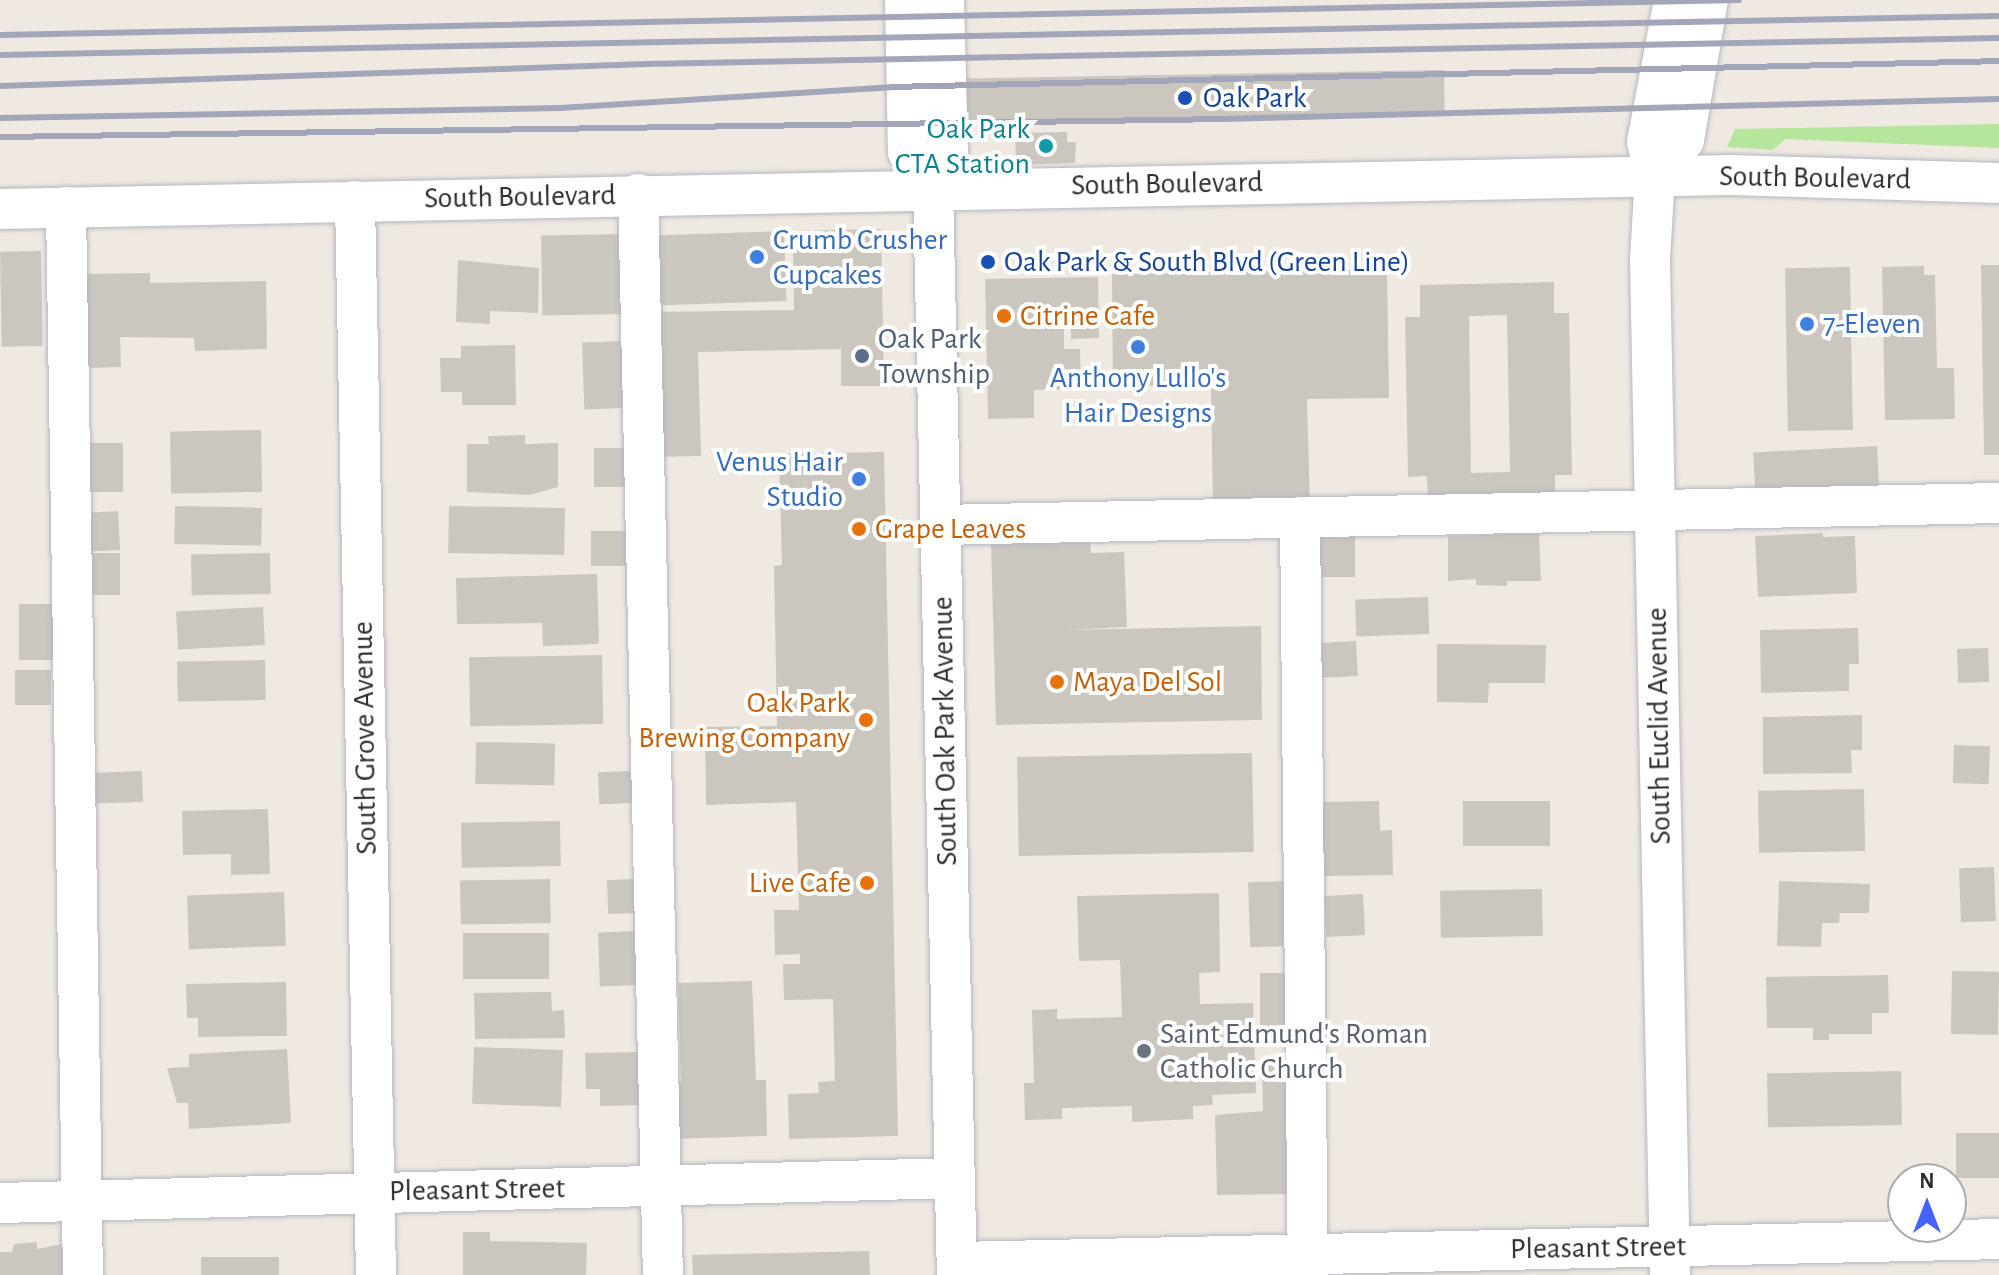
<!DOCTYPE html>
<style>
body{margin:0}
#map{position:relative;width:1999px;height:1275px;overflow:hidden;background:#efe9e1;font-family:"Alegreya Sans",sans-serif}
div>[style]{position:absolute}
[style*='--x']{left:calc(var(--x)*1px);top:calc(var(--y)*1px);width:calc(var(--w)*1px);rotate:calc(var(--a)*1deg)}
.green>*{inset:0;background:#b6e59e}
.building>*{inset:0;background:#cbc7bf;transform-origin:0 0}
.roads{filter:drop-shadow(0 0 2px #b4b7c1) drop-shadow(0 0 2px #b4b7c1)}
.minor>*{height:40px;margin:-20px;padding:0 20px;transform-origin:20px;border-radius:20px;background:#fff}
.rail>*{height:6px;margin:-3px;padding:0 3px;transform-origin:3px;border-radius:3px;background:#a3a6b8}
.dots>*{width:22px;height:22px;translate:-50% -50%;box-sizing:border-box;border:4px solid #fff;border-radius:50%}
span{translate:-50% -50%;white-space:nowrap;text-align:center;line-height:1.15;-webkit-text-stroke:8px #fff;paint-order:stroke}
.transit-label{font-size:30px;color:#164399}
.left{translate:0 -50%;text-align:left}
.culture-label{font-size:30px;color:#0d838f}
.right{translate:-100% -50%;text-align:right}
.street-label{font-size:30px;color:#2e2e2e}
.shop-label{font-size:30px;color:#366cbe}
.food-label{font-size:30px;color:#c56008}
.service-label{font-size:30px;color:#4e5e75}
.worship-label{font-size:30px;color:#5b616d}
.north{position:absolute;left:1887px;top:1163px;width:80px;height:80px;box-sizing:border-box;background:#fff;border:2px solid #ababab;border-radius:50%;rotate:0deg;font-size:22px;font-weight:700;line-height:32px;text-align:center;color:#2e2e2e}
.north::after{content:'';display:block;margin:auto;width:28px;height:36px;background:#4264fb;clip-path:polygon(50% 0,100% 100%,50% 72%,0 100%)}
</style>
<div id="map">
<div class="green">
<i style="clip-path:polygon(1999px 124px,1999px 148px,1785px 139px,1773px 150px,1727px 147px,1735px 129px)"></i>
</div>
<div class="building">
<i style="left:1444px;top:70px;width:44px;height:527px;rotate:89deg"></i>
<i style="clip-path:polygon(1067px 132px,1067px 142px,1076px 142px,1075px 163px,1016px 165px,1015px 133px)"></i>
<i style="clip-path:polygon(881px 229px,884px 386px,841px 386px,841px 349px,698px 352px,701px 456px,656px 457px,653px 312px,794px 310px,793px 231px)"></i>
<i style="left:784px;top:231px;width:70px;height:131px;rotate:88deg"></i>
<i style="left:628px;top:234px;width:80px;height:87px;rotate:89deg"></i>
<i style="left:41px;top:251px;width:95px;height:41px;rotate:89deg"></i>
<i style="clip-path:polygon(458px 260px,539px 268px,538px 313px,490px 311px,490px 324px,456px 322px)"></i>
<i style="clip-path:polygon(1981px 265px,1999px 265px,1999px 455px,1984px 455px)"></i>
<i style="clip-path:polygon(1924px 266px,1924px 275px,1935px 275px,1937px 368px,1954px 368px,1955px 419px,1885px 420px,1882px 267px)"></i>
<i style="left:1850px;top:267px;width:163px;height:65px;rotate:89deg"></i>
<i style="clip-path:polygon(1387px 269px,1389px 398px,1307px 399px,1310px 509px,1213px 511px,1211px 385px,1113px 386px,1112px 274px)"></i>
<i style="clip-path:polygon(150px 273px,150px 283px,266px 281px,267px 349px,195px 351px,194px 338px,120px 337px,121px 367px,84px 368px,81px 274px)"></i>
<i style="clip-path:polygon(1098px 277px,1099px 338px,1071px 339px,1071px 322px,1064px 322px,1064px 349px,1080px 349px,1081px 389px,1034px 390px,1034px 418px,988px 419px,985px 279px)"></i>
<i style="clip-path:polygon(evenodd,1554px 282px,1554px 313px,1569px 313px,1572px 475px,1555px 475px,1555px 504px,1428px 506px,1427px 476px,1408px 477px,1405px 317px,1420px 317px,1420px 285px,1554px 282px,1507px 315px,1510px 472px,1471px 473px,1469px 316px,1507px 315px)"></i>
<i style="left:624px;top:341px;width:67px;height:42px;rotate:88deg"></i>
<i style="clip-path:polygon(515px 345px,516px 405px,462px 405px,462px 392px,441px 392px,440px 358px,461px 358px,461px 346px)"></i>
<i style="left:261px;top:430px;width:62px;height:91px;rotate:89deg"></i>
<i style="clip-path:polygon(525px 435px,525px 444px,558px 443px,558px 487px,530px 495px,467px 492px,467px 444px,489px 444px,488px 436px)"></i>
<i style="left:88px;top:443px;width:35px;height:49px"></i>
<i style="left:1877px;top:446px;width:44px;height:124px;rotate:87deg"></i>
<i style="left:594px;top:448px;width:35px;height:39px"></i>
<i style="clip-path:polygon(884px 452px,898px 1136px,789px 1139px,788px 1094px,819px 1093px,818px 1082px,835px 1081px,833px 999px,784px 1000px,783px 964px,800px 964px,800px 954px,775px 955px,774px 910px,799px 910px,796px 802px,706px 805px,705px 727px,777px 726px,774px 566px,782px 565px,779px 454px)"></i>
<i style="left:175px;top:506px;width:87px;height:38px;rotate:1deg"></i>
<i style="left:449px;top:506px;width:116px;height:47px;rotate:1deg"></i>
<i style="left:118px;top:511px;width:39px;height:36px;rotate:87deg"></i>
<i style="left:591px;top:531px;width:35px;height:35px"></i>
<i style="clip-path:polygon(1539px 533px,1541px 581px,1507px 581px,1507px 586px,1476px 585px,1476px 579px,1448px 581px,1448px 536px)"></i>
<i style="clip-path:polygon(1823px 533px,1823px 537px,1855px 536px,1857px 593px,1758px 597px,1755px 536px)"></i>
<i style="left:1313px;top:534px;width:42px;height:43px"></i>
<i style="clip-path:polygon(1090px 539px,1091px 553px,1124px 552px,1127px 627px,1064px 630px,1261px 626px,1262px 720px,996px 725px,991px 543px)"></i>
<i style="left:86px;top:553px;width:34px;height:42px"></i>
<i style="left:270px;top:553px;width:41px;height:79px;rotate:89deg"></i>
<i style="clip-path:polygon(597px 574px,599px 644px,543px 646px,542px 623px,457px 624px,456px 578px)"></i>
<i style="left:1428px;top:597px;width:37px;height:73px;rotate:88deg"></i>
<i style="left:19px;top:604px;width:36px;height:56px"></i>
<i style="left:263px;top:607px;width:38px;height:87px;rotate:87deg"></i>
<i style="clip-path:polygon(1858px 628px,1859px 664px,1849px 664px,1849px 691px,1761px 693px,1760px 630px)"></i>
<i style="left:1356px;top:641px;width:35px;height:36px;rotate:87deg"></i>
<i style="clip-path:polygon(1437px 644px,1546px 645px,1545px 683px,1489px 683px,1488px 703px,1437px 702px)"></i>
<i style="left:1988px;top:648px;width:34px;height:31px;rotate:88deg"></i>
<i style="left:602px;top:655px;width:69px;height:133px;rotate:89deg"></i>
<i style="left:265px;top:660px;width:40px;height:88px;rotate:89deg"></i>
<i style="left:15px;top:670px;width:36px;height:35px"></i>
<i style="clip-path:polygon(1862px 715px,1862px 750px,1851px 750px,1852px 773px,1763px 774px,1763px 717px)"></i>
<i style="left:476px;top:742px;width:79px;height:42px;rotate:1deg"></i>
<i style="left:1954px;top:745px;width:36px;height:38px;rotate:2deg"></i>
<i style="left:1252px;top:753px;width:99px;height:235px;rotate:89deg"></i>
<i style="left:142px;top:771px;width:31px;height:47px;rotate:88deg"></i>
<i style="left:633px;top:771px;width:32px;height:35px;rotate:88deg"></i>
<i style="left:1864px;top:789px;width:62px;height:106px;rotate:89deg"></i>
<i style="clip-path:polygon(1379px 801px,1380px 831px,1392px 830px,1393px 875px,1320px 876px,1319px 802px)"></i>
<i style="left:1463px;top:801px;width:87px;height:45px"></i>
<i style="clip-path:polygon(268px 809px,270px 874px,231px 875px,231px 854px,183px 855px,182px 811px)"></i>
<i style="left:560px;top:821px;width:45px;height:99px;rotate:89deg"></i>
<i style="left:1994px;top:867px;width:54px;height:35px;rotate:88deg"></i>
<i style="left:550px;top:879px;width:44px;height:90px;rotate:89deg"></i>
<i style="left:634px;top:879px;width:34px;height:27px;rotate:88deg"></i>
<i style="left:1287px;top:881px;width:65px;height:39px;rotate:88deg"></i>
<i style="clip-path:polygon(1779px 881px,1870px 884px,1869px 913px,1840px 913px,1839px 923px,1822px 923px,1821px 947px,1777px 946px)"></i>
<i style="left:1542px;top:889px;width:47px;height:102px;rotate:89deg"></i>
<i style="left:284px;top:892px;width:54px;height:97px;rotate:88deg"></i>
<i style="clip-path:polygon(1219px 893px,1220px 972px,1199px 973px,1200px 1004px,1253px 1003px,1256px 1093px,1212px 1095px,1213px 1105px,1193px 1106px,1193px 1119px,1132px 1122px,1132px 1106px,1062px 1108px,1062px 1119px,1025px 1120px,1024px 1083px,1034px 1083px,1032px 1010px,1057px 1009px,1057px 1019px,1122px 1017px,1120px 960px,1079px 961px,1077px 896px)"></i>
<i style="left:1363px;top:894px;width:41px;height:39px;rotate:87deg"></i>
<i style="left:639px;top:931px;width:54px;height:41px;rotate:88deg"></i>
<i style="left:549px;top:933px;width:46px;height:86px;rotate:90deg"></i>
<i style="left:1952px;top:971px;width:47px;height:63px;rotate:1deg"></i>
<i style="left:1294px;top:973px;width:62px;height:34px;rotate:90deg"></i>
<i style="clip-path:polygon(1888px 975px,1889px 1013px,1872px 1013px,1872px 1034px,1829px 1034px,1829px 1040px,1813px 1040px,1813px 1028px,1767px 1028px,1766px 977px)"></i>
<i style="clip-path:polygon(752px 981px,756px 1080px,766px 1080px,767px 1136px,673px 1139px,671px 1083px,681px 1083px,678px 983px)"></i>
<i style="clip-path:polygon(286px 982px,287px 1036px,198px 1037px,198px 1018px,187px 1018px,186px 984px)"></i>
<i style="clip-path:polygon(551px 992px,552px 1011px,564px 1010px,565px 1038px,475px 1039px,474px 993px)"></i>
<i style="clip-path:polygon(287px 1049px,291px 1123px,189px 1129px,188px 1103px,177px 1103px,167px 1068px,189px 1067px,189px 1054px)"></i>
<i style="left:563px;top:1050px;width:57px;height:89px;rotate:92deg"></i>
<i style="clip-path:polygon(643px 1052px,644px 1105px,600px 1106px,600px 1089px,586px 1089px,585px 1053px)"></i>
<i style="clip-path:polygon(1297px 1060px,1299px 1194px,1217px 1195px,1215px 1115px,1263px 1111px,1262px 1061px)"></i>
<i style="left:1901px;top:1071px;width:54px;height:134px;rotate:89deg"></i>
<i style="left:1999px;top:1133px;width:45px;height:43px;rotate:90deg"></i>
<i style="clip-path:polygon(463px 1232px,490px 1232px,490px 1241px,587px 1243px,586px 1275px,463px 1275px)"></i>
<i style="clip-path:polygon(37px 1242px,37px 1249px,72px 1242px,73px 1275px,0 1275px,0 1252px,12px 1252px,14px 1244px)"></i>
<i style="clip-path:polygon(869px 1251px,870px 1275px,693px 1275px,692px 1255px)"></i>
<i style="left:279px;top:1257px;width:18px;height:78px;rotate:90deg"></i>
</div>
<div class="roads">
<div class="minor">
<i style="--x:905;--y:0;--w:152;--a:88.9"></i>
<i style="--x:908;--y:152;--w:44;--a:55.2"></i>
<i style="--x:944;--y:0;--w:152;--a:88.5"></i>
<i style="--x:948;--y:152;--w:39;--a:113"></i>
<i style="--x:933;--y:188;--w:1087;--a:88.74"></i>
<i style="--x:1655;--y:176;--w:46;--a:-51.1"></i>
<i style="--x:1684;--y:140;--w:142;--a:-80.3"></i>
<i style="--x:638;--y:194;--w:1081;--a:88.68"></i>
<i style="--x:355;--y:201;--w:1074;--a:88.88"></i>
<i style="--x:66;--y:207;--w:1068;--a:89.09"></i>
<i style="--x:0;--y:209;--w:1730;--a:-1.13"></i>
<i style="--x:1730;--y:175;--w:269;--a:1.7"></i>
<i style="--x:1300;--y:517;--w:758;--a:89.4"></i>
<i style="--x:940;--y:525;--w:1059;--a:-1.19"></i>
<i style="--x:0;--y:1203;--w:954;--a:-1.5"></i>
<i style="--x:957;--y:1262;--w:1042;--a:-1.26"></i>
<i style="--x:1670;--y:1275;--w:1016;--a:-91.13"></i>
<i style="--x:1650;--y:259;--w:83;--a:-86.6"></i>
<i style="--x:1655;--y:176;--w:35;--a:-103"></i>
<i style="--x:1647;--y:142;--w:145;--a:-79.2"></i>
</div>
</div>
<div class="rail">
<i style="--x:0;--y:35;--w:1739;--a:-1.15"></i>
<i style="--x:0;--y:55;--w:1999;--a:-1.12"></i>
<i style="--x:0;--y:86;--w:647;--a:-1.95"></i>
<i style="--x:647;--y:64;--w:1352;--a:-1.1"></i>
<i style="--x:0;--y:118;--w:559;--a:-1.02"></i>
<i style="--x:559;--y:108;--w:333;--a:-3.6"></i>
<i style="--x:891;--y:87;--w:1108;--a:-1.34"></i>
<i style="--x:0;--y:137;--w:1223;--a:-0.84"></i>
<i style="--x:1223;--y:119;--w:776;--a:-1.48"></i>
</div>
<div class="dots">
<i style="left:1185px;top:98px;background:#1a4fb4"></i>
<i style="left:1046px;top:146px;background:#0f9aa8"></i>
<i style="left:757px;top:257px;background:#3f7fe0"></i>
<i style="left:988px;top:262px;background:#1a4fb4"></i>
<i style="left:1004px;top:316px;background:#e8710a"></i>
<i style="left:1807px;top:324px;background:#3f7fe0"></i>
<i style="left:1138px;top:347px;background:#3f7fe0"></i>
<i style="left:862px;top:356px;background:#5c6f8a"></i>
<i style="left:859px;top:479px;background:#3f7fe0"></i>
<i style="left:859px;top:529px;background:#e8710a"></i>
<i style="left:1057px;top:682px;background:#e8710a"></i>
<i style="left:866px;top:720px;background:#e8710a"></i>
<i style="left:867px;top:883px;background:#e8710a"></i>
<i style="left:1144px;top:1051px;background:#6b7280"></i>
</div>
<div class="transit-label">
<span class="left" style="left:1203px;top:98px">Oak Park</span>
<span class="left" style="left:1004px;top:262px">Oak Park &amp; South Blvd (Green Line)</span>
</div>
<div class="culture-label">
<span class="right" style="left:1030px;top:146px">Oak Park<br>CTA Station</span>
</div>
<div class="street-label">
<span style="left:1815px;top:178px;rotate:1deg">South Boulevard</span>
<span style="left:1167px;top:184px;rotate:-1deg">South Boulevard</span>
<span style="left:520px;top:197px;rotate:-1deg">South Boulevard</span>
<span style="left:1659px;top:726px;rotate:-91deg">South Euclid Avenue</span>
<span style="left:945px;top:731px;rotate:-91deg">South Oak Park Avenue</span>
<span style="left:365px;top:738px;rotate:-91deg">South Grove Avenue</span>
<span style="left:477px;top:1190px;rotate:-1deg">Pleasant Street</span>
<span style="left:1598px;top:1248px;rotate:-1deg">Pleasant Street</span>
</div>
<div class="shop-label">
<span class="left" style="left:773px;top:257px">Crumb Crusher<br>Cupcakes</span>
<span class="left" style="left:1823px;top:324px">7-Eleven</span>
<span style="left:1138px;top:395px">Anthony Lullo's<br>Hair Designs</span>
<span class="right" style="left:843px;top:479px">Venus Hair<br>Studio</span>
</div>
<div class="food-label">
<span class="left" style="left:1020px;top:316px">Citrine Cafe</span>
<span class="left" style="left:875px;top:529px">Grape Leaves</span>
<span class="left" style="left:1073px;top:682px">Maya Del Sol</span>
<span class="right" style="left:850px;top:720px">Oak Park<br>Brewing Company</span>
<span class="right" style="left:851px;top:883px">Live Cafe</span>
</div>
<div class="service-label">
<span class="left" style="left:878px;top:356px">Oak Park<br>Township</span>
</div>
<div class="worship-label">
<span class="left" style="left:1160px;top:1051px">Saint Edmund's Roman<br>Catholic Church</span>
</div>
<div class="north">N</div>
</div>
